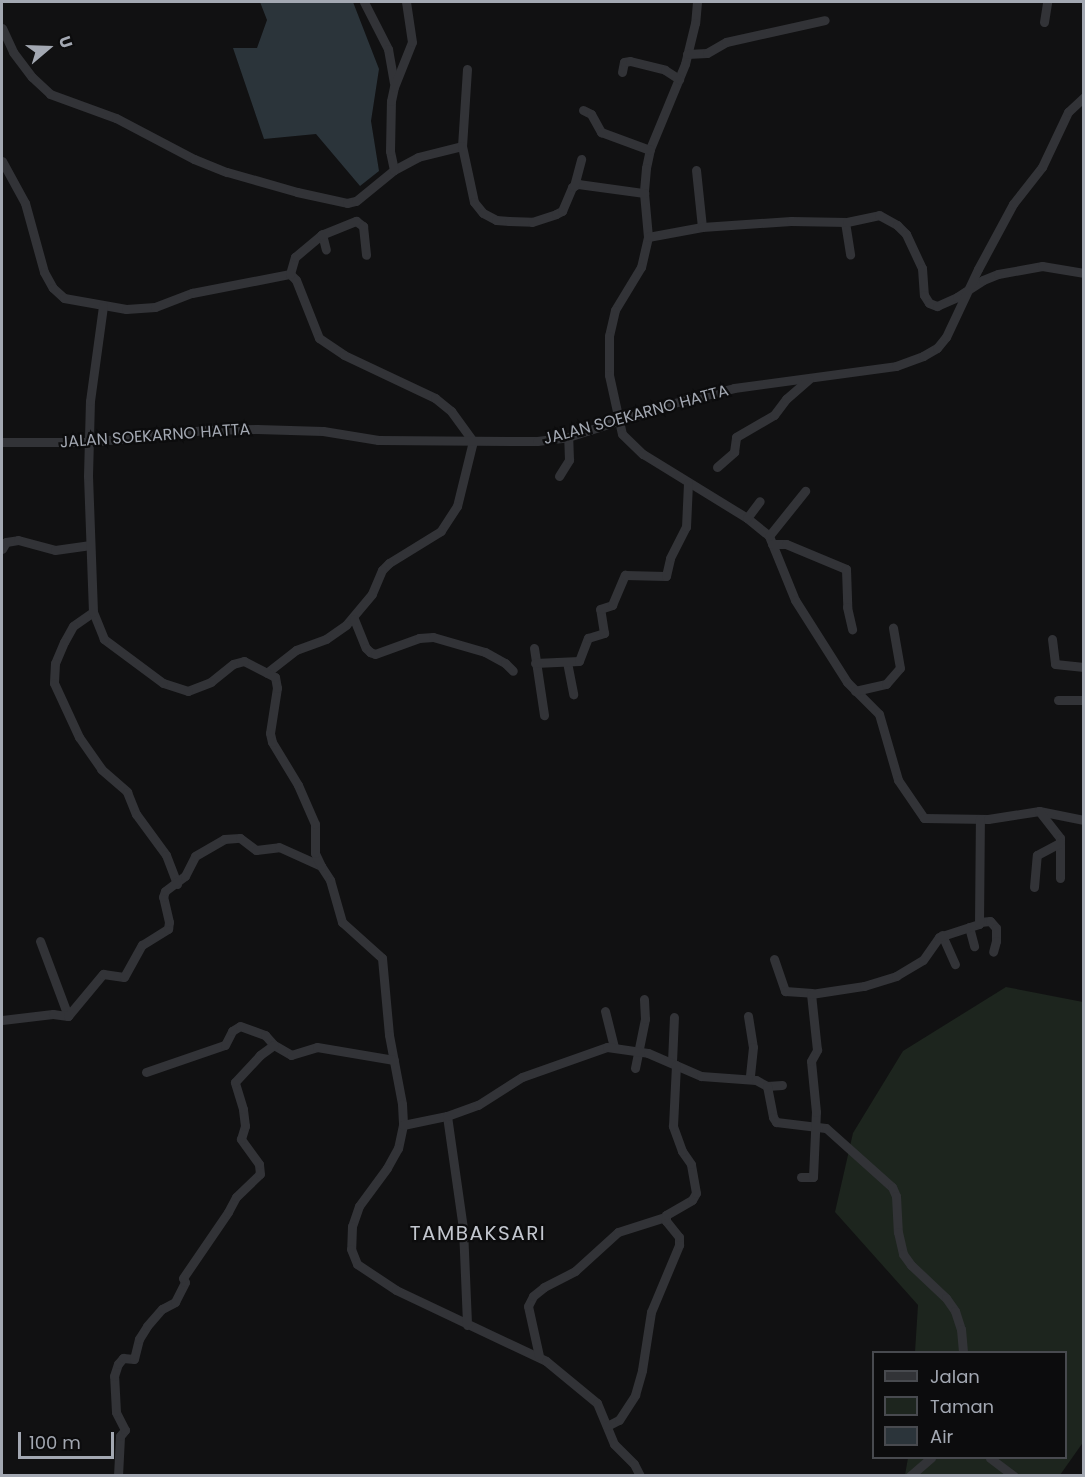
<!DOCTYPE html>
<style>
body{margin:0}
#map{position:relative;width:1085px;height:1477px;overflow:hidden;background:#111112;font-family:Poppins,sans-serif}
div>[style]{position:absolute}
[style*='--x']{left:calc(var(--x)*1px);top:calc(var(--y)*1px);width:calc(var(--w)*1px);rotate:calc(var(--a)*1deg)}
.green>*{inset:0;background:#1d251e}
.water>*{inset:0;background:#2b343a}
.minor>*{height:9px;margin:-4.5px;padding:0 4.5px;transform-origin:4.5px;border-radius:4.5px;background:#323337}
span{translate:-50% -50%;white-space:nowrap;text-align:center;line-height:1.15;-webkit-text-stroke:4.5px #0c0c0d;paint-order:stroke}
.street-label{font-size:16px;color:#a3a8b2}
.quarter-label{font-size:20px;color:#c3c7cf;letter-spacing:1.5px}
.frame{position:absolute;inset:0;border:3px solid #a3a8b2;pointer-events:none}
.legend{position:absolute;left:872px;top:1351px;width:195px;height:108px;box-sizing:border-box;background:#0c0c0d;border:2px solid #484a4f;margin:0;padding:8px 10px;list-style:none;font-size:18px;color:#a3a8b2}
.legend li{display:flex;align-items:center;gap:12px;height:30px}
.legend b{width:30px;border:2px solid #484a4f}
.north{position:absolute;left:18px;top:18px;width:60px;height:60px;-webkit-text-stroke:4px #0c0c0d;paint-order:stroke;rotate:71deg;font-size:16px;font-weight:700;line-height:24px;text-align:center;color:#a3a8b2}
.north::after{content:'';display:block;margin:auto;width:21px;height:27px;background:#a3a8b2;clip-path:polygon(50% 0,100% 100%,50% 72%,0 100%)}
.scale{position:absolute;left:18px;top:1432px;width:96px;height:27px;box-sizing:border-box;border:3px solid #a3a8b2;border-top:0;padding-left:8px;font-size:18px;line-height:21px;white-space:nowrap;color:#a3a8b2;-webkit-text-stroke:4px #0c0c0d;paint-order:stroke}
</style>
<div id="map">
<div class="green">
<i style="clip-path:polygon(1006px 987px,1083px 1002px,1084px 1441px,1060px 1475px,905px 1475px,908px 1458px,1066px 1458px,1066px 1352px,915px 1352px,918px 1305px,835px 1212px,853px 1133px,903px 1051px)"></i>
</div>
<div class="water">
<i style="clip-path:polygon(260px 2px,353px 2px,379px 69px,371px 121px,379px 171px,360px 186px,316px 134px,264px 139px,233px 48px,257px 48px,267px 20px)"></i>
</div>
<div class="minor">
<i style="--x:364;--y:2;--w:53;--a:62.9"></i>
<i style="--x:388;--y:49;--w:34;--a:80"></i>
<i style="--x:697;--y:2;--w:21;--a:95"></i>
<i style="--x:695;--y:23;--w:42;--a:103.7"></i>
<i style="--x:685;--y:64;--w:92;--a:112.4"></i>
<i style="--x:650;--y:149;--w:19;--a:102"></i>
<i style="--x:646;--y:168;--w:25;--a:95"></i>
<i style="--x:644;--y:193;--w:44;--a:84.8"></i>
<i style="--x:648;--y:237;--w:31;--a:103"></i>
<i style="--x:641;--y:267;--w:50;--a:121.2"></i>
<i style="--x:615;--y:310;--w:27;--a:103"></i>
<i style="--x:609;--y:336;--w:39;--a:90"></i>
<i style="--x:609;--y:375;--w:60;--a:77.6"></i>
<i style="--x:622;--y:434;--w:29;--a:44"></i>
<i style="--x:643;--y:454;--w:122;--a:31.6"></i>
<i style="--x:747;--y:518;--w:28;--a:39"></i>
<i style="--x:769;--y:536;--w:69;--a:67.9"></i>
<i style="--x:795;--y:600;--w:97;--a:57.6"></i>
<i style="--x:847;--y:682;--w:45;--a:45"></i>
<i style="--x:879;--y:714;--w:69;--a:73.9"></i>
<i style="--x:898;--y:780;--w:46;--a:55.6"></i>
<i style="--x:924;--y:818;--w:64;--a:0.9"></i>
<i style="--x:988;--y:819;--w:52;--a:-8.9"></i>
<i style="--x:1039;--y:811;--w:46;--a:11.3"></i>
<i style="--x:1044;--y:22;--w:20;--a:-81"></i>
<i style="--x:2;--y:28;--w:26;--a:65"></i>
<i style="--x:13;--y:52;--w:31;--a:53"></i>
<i style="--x:32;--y:77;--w:25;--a:43"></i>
<i style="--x:50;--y:94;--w:70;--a:20"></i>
<i style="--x:116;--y:118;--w:88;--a:27.7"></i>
<i style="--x:194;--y:159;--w:35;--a:22"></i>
<i style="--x:227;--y:172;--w:73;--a:15.9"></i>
<i style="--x:297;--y:192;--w:51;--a:12.4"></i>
<i style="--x:347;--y:203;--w:9;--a:-13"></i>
<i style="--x:356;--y:201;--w:49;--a:-39.2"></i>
<i style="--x:394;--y:170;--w:27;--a:-28"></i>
<i style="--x:418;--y:157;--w:45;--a:-14"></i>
<i style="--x:687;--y:54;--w:20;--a:-3"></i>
<i style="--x:707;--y:53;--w:22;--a:-30"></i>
<i style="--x:726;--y:42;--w:101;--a:-12.5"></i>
<i style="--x:467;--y:69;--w:77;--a:93.7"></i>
<i style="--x:462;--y:146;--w:57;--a:77.9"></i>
<i style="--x:474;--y:202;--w:14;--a:51"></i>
<i style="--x:483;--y:213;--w:15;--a:28"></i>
<i style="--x:496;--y:220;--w:13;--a:4"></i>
<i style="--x:509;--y:221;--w:23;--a:2"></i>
<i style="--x:532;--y:222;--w:25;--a:-18"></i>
<i style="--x:556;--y:214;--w:7;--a:-27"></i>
<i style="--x:562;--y:211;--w:26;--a:-67"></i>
<i style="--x:572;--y:187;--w:7;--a:-27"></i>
<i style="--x:578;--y:184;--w:67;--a:7.8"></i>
<i style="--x:622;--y:72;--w:10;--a:-79"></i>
<i style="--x:624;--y:62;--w:6;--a:-9"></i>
<i style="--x:630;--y:61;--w:36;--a:14"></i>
<i style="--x:665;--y:70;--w:17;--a:33"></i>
<i style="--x:583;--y:110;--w:9;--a:27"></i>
<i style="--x:591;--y:114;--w:21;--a:61"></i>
<i style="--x:601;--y:132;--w:52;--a:20.2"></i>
<i style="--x:2;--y:161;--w:48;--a:61.3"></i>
<i style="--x:25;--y:203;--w:72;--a:74.6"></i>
<i style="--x:44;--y:272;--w:18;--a:61"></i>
<i style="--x:53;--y:288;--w:15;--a:42"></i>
<i style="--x:64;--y:298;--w:63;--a:10.1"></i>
<i style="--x:126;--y:309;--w:29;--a:-4"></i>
<i style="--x:155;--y:307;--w:40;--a:-21"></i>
<i style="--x:192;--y:293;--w:100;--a:-11"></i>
<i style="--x:290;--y:274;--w:8;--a:45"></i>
<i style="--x:296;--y:280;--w:62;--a:68.4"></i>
<i style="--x:319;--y:338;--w:30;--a:34"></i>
<i style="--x:344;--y:355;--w:101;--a:25.3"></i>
<i style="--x:435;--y:398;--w:21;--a:39"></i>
<i style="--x:451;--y:411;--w:37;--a:54"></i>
<i style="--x:473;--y:441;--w:67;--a:103.8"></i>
<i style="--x:457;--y:506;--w:30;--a:123"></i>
<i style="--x:441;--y:531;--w:61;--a:148.4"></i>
<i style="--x:389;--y:563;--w:10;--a:135"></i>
<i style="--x:382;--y:570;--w:26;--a:113"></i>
<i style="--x:372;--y:594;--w:40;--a:130"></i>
<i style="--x:346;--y:625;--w:24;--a:145"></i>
<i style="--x:326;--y:639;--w:32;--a:160"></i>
<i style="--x:296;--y:650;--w:37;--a:142"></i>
<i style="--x:394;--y:170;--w:19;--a:-102"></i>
<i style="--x:390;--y:151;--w:50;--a:-88.9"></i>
<i style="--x:391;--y:101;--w:14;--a:-78"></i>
<i style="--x:394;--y:87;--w:48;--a:-68.2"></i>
<i style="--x:412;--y:42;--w:40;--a:-98.5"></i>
<i style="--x:696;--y:170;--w:57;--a:84"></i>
<i style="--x:574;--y:186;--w:28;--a:-75"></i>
<i style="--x:356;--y:221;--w:9;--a:36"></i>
<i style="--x:363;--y:226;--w:29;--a:84"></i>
<i style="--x:845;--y:222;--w:33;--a:81"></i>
<i style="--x:322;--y:234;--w:16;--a:76"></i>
<i style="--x:648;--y:237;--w:55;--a:-10.5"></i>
<i style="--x:702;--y:227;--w:89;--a:-3.9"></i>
<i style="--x:791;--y:221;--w:56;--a:1"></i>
<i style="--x:847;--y:222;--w:33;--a:-12"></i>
<i style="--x:879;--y:215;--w:21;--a:29"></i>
<i style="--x:897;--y:225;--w:13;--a:45"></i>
<i style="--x:906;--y:234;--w:38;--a:65"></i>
<i style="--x:922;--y:268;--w:27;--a:86"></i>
<i style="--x:924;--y:295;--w:9;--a:58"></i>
<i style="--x:929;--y:303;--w:9;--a:21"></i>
<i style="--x:937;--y:306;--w:22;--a:-24"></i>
<i style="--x:957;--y:297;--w:31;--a:-33"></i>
<i style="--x:983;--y:280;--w:16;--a:-22"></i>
<i style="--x:998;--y:274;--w:45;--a:-10.3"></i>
<i style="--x:1042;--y:266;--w:43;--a:9.5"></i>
<i style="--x:290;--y:274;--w:18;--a:-74"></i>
<i style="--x:295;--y:257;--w:34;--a:-40"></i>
<i style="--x:321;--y:235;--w:38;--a:-22"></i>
<i style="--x:2;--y:442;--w:87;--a:0"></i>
<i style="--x:89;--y:442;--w:117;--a:-5.9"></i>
<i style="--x:205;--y:430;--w:52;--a:-1.1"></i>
<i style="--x:257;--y:429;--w:66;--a:1.7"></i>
<i style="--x:323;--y:431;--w:56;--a:9.3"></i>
<i style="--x:378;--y:440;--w:159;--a:0.4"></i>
<i style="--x:537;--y:441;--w:31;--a:-7"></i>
<i style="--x:568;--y:437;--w:107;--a:-17.9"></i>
<i style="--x:670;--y:404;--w:66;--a:-14"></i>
<i style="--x:734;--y:388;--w:163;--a:-7.7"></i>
<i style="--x:896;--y:366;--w:29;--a:-20"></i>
<i style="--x:923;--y:356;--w:16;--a:-30"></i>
<i style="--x:937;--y:348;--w:14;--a:-51"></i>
<i style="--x:946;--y:337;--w:75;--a:-64.8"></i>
<i style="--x:978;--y:269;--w:74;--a:-61.7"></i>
<i style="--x:1013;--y:204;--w:47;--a:-51.9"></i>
<i style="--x:1042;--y:167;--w:61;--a:-64.7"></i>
<i style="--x:1068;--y:112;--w:22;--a:-43"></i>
<i style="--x:717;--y:467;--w:23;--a:-41"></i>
<i style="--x:734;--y:452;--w:15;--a:-82"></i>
<i style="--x:736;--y:437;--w:44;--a:-30.1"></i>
<i style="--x:774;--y:415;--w:20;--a:-53"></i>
<i style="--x:786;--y:399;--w:30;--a:-41"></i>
<i style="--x:559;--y:476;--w:19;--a:-58"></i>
<i style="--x:569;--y:460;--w:23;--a:-92"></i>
<i style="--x:747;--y:518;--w:21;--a:-53"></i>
<i style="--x:769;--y:536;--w:58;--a:-51.3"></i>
<i style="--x:772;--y:544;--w:14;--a:0"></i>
<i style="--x:786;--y:544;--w:65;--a:22.6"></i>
<i style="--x:846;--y:569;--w:38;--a:88"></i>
<i style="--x:847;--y:607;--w:23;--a:77"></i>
<i style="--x:2;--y:549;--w:8;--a:-60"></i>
<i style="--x:6;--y:542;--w:12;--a:-9"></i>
<i style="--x:18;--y:540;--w:38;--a:15"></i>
<i style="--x:55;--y:550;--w:34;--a:-8"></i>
<i style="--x:93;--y:612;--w:24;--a:145"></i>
<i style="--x:73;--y:626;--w:18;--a:119"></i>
<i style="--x:64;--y:642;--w:23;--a:113"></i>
<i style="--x:55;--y:663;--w:20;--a:93"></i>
<i style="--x:54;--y:683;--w:60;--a:65.2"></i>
<i style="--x:79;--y:737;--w:39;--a:55"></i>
<i style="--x:101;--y:769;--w:35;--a:41"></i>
<i style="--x:127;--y:792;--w:24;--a:68"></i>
<i style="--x:136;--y:814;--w:51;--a:53.8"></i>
<i style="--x:166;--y:855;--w:31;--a:69"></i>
<i style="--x:354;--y:619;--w:31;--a:68"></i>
<i style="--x:366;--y:648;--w:6;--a:45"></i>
<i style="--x:370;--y:652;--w:5;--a:22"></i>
<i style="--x:375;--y:654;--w:47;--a:-20"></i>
<i style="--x:419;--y:638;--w:14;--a:-4"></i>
<i style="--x:433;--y:637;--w:54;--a:16.1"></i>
<i style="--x:485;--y:652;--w:23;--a:29"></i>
<i style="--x:505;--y:663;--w:11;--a:45"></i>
<i style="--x:1052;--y:639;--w:25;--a:83"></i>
<i style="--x:1055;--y:664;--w:29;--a:6"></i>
<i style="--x:534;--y:648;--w:68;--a:81.5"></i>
<i style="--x:567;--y:662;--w:33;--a:79"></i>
<i style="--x:535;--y:663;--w:44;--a:-2.6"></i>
<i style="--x:579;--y:661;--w:25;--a:-69"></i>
<i style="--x:588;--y:638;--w:17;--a:-17"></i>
<i style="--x:604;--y:633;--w:24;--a:-99"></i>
<i style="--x:600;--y:609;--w:13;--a:-18"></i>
<i style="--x:612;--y:605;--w:33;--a:-67"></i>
<i style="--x:625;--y:575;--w:41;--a:1.4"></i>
<i style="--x:666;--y:576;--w:18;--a:-77"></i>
<i style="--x:670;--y:558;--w:35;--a:-63"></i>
<i style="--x:686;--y:527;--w:44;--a:-87.4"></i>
<i style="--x:855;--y:691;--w:32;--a:-13"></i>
<i style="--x:886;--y:684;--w:21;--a:-49"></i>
<i style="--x:900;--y:668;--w:41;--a:-99.9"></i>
<i style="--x:1058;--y:700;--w:26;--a:0"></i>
<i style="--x:1039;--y:811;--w:34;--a:52"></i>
<i style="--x:1060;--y:838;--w:40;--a:90"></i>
<i style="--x:321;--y:866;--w:17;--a:57"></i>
<i style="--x:330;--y:880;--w:44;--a:74.1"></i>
<i style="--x:342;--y:922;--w:54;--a:42"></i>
<i style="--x:382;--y:958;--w:77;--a:84.8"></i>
<i style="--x:389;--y:1035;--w:70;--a:79.3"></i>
<i style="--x:402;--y:1104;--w:21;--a:87"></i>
<i style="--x:403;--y:1125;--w:24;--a:102"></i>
<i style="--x:398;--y:1148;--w:23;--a:119"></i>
<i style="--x:387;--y:1168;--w:47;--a:126.4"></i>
<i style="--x:359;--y:1206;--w:21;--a:109"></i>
<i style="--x:352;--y:1226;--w:23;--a:92"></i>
<i style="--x:351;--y:1249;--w:16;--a:68"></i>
<i style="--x:357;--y:1264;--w:47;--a:33.7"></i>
<i style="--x:396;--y:1290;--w:166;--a:25.3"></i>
<i style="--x:546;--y:1361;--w:66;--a:39.5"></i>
<i style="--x:597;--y:1403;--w:44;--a:67.5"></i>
<i style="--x:614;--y:1444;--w:28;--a:45"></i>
<i style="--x:634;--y:1464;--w:13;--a:63"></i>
<i style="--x:1034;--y:887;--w:32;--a:-85"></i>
<i style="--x:1037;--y:855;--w:26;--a:-28"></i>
<i style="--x:980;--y:922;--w:10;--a:-6"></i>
<i style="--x:990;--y:921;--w:9;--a:49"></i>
<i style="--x:996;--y:928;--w:13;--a:90"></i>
<i style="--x:996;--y:941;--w:11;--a:105"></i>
<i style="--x:969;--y:927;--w:20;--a:75"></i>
<i style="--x:942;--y:935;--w:32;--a:66"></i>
<i style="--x:40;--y:941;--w:80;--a:69.5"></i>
<i style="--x:774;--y:959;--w:34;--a:71"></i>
<i style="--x:785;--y:991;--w:27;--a:4"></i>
<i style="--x:605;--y:1011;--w:36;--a:76"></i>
<i style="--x:748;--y:1016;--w:31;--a:81"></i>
<i style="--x:753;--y:1047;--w:31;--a:96"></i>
<i style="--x:2;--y:1020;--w:51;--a:-6.7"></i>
<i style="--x:53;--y:1014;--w:15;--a:8"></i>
<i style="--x:68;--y:1016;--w:55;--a:-50.2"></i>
<i style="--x:103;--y:974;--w:21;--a:8"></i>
<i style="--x:124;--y:977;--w:37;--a:-61"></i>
<i style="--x:142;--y:945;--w:31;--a:-32"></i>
<i style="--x:168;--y:929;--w:7;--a:-82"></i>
<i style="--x:169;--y:922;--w:26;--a:-103"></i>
<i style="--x:163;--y:897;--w:6;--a:-72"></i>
<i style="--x:165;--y:891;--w:25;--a:-37"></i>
<i style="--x:185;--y:876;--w:22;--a:-63"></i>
<i style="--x:195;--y:856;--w:34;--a:-30"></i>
<i style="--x:224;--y:839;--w:16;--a:-4"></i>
<i style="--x:240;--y:838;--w:20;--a:37"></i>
<i style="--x:256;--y:850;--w:23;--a:-7"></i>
<i style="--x:279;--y:847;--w:46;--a:24.3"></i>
<i style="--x:321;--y:866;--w:14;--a:-115"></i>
<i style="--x:315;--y:853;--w:29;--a:-90"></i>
<i style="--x:315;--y:824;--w:43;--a:-113.6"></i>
<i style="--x:298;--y:785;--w:50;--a:-121.2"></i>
<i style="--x:272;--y:742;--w:9;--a:-103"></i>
<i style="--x:270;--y:733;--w:46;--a:-81.2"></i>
<i style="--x:277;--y:688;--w:11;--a:-100"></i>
<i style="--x:275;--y:677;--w:35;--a:-153"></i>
<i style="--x:244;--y:661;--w:11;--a:165"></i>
<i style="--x:233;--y:664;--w:28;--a:141"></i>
<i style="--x:211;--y:682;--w:25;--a:159"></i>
<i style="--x:188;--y:691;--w:26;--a:-162"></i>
<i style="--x:163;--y:683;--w:74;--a:-143.3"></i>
<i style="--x:104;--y:639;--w:29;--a:-112"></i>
<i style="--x:93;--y:612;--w:136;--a:-92.1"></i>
<i style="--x:88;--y:476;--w:75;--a:-88.5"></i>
<i style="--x:90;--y:401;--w:96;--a:-82.2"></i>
<i style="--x:672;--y:1062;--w:45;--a:-87.5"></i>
<i style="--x:635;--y:1068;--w:50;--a:-78.5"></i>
<i style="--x:645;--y:1019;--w:20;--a:-93"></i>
<i style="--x:146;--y:1072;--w:83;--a:-18.9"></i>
<i style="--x:225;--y:1045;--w:16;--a:-63"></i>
<i style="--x:232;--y:1031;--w:9;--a:-32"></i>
<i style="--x:240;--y:1026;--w:27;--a:20"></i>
<i style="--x:265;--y:1035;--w:13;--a:48"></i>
<i style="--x:274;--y:1045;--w:20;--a:30"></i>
<i style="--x:291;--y:1055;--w:27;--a:-17"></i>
<i style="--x:317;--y:1047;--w:78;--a:9.6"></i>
<i style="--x:767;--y:1086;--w:15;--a:-4"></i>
<i style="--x:447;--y:1116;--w:113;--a:81.9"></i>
<i style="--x:463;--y:1228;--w:97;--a:87.6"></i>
<i style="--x:403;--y:1125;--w:45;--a:-11.6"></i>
<i style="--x:447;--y:1116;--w:33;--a:-20"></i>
<i style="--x:478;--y:1105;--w:52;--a:-32.5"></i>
<i style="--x:522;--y:1077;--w:90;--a:-19.4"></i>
<i style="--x:607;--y:1047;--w:41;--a:8.3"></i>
<i style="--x:648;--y:1053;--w:58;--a:23.5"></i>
<i style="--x:701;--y:1076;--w:55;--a:4.2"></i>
<i style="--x:756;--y:1080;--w:13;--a:29"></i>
<i style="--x:767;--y:1086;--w:32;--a:79"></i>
<i style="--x:773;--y:1117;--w:6;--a:59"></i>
<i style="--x:776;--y:1122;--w:50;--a:6.8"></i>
<i style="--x:826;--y:1128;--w:89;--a:41.8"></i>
<i style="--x:892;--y:1187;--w:10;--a:66"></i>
<i style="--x:896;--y:1196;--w:36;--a:87"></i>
<i style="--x:898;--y:1232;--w:23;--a:77"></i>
<i style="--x:903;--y:1254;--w:14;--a:54"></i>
<i style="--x:911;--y:1265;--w:48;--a:43.3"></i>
<i style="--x:946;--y:1298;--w:16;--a:55"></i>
<i style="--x:955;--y:1311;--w:19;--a:72"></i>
<i style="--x:961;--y:1329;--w:23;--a:85"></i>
<i style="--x:801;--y:1177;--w:12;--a:0"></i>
<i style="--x:813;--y:1177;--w:65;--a:-87.4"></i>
<i style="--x:816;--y:1112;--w:51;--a:-95.6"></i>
<i style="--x:811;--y:1061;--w:13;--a:-61"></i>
<i style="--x:817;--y:1050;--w:56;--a:-96.1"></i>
<i style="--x:811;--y:994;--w:54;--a:-8.6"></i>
<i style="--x:864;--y:986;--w:34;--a:-17"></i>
<i style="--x:896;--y:976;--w:31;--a:-31"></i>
<i style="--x:923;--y:960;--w:28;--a:-55"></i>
<i style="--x:939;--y:937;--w:42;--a:-18"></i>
<i style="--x:979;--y:924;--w:105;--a:-89.5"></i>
<i style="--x:539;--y:1356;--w:51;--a:-102.4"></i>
<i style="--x:528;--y:1306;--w:11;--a:-63"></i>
<i style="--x:533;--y:1296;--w:14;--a:-39"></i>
<i style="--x:544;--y:1287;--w:35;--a:-27"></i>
<i style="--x:575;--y:1271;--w:58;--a:-42.2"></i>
<i style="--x:618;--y:1232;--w:49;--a:-17.7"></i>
<i style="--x:607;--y:1426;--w:13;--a:-27"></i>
<i style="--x:619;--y:1420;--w:30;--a:-57"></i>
<i style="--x:635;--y:1395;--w:26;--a:-74"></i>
<i style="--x:642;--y:1370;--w:59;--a:-81.2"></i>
<i style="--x:651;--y:1312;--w:73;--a:-67.3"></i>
<i style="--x:679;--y:1245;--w:8;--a:-90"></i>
<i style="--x:679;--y:1237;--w:21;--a:-129"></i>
<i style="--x:666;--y:1221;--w:6;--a:-90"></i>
<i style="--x:666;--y:1215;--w:30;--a:-30"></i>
<i style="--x:692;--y:1200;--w:8;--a:-60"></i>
<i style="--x:696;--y:1193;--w:29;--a:-100"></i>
<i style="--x:691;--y:1164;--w:16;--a:-125"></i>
<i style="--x:682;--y:1151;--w:27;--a:-110"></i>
<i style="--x:673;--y:1126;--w:61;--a:-87.2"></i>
<i style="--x:990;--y:1458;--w:30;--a:37"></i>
<i style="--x:118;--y:1476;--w:40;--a:-87.1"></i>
<i style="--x:120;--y:1436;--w:8;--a:-50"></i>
<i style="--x:125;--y:1430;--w:20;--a:-117"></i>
<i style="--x:116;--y:1412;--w:36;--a:-93"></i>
<i style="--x:114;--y:1376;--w:13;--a:-72"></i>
<i style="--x:118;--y:1364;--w:8;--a:-50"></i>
<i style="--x:123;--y:1358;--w:11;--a:5"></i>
<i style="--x:134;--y:1359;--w:21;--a:-76"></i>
<i style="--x:139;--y:1339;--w:15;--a:-58"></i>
<i style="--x:147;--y:1326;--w:23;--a:-49"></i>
<i style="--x:162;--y:1309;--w:15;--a:-28"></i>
<i style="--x:175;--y:1302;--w:22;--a:-63"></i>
<i style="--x:185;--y:1282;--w:4;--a:-117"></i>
<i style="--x:183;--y:1278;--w:80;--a:-55.7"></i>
<i style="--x:228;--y:1212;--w:17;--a:-62"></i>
<i style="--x:236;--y:1197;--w:33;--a:-44"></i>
<i style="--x:260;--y:1174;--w:10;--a:-96"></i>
<i style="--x:259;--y:1164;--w:31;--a:-126"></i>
<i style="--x:241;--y:1139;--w:14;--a:-73"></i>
<i style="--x:245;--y:1126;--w:17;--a:-97"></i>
<i style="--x:243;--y:1109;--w:28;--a:-107"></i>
<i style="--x:235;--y:1082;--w:37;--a:-47"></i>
<i style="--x:260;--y:1055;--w:17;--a:-36"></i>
<i style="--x:910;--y:1476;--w:28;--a:-41"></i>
</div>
<div class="street-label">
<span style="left:636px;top:415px;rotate:-15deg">JALAN SOEKARNO HATTA</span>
<span style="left:155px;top:436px;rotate:-4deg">JALAN SOEKARNO HATTA</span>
</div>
<div class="quarter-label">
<span style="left:478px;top:1233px">TAMBAKSARI</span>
</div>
<div class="frame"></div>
<ul class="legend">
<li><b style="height:8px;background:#323337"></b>Jalan</li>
<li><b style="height:16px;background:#1d251e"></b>Taman</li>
<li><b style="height:16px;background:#2b343a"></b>Air</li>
</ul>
<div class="north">U</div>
<div class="scale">100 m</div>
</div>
